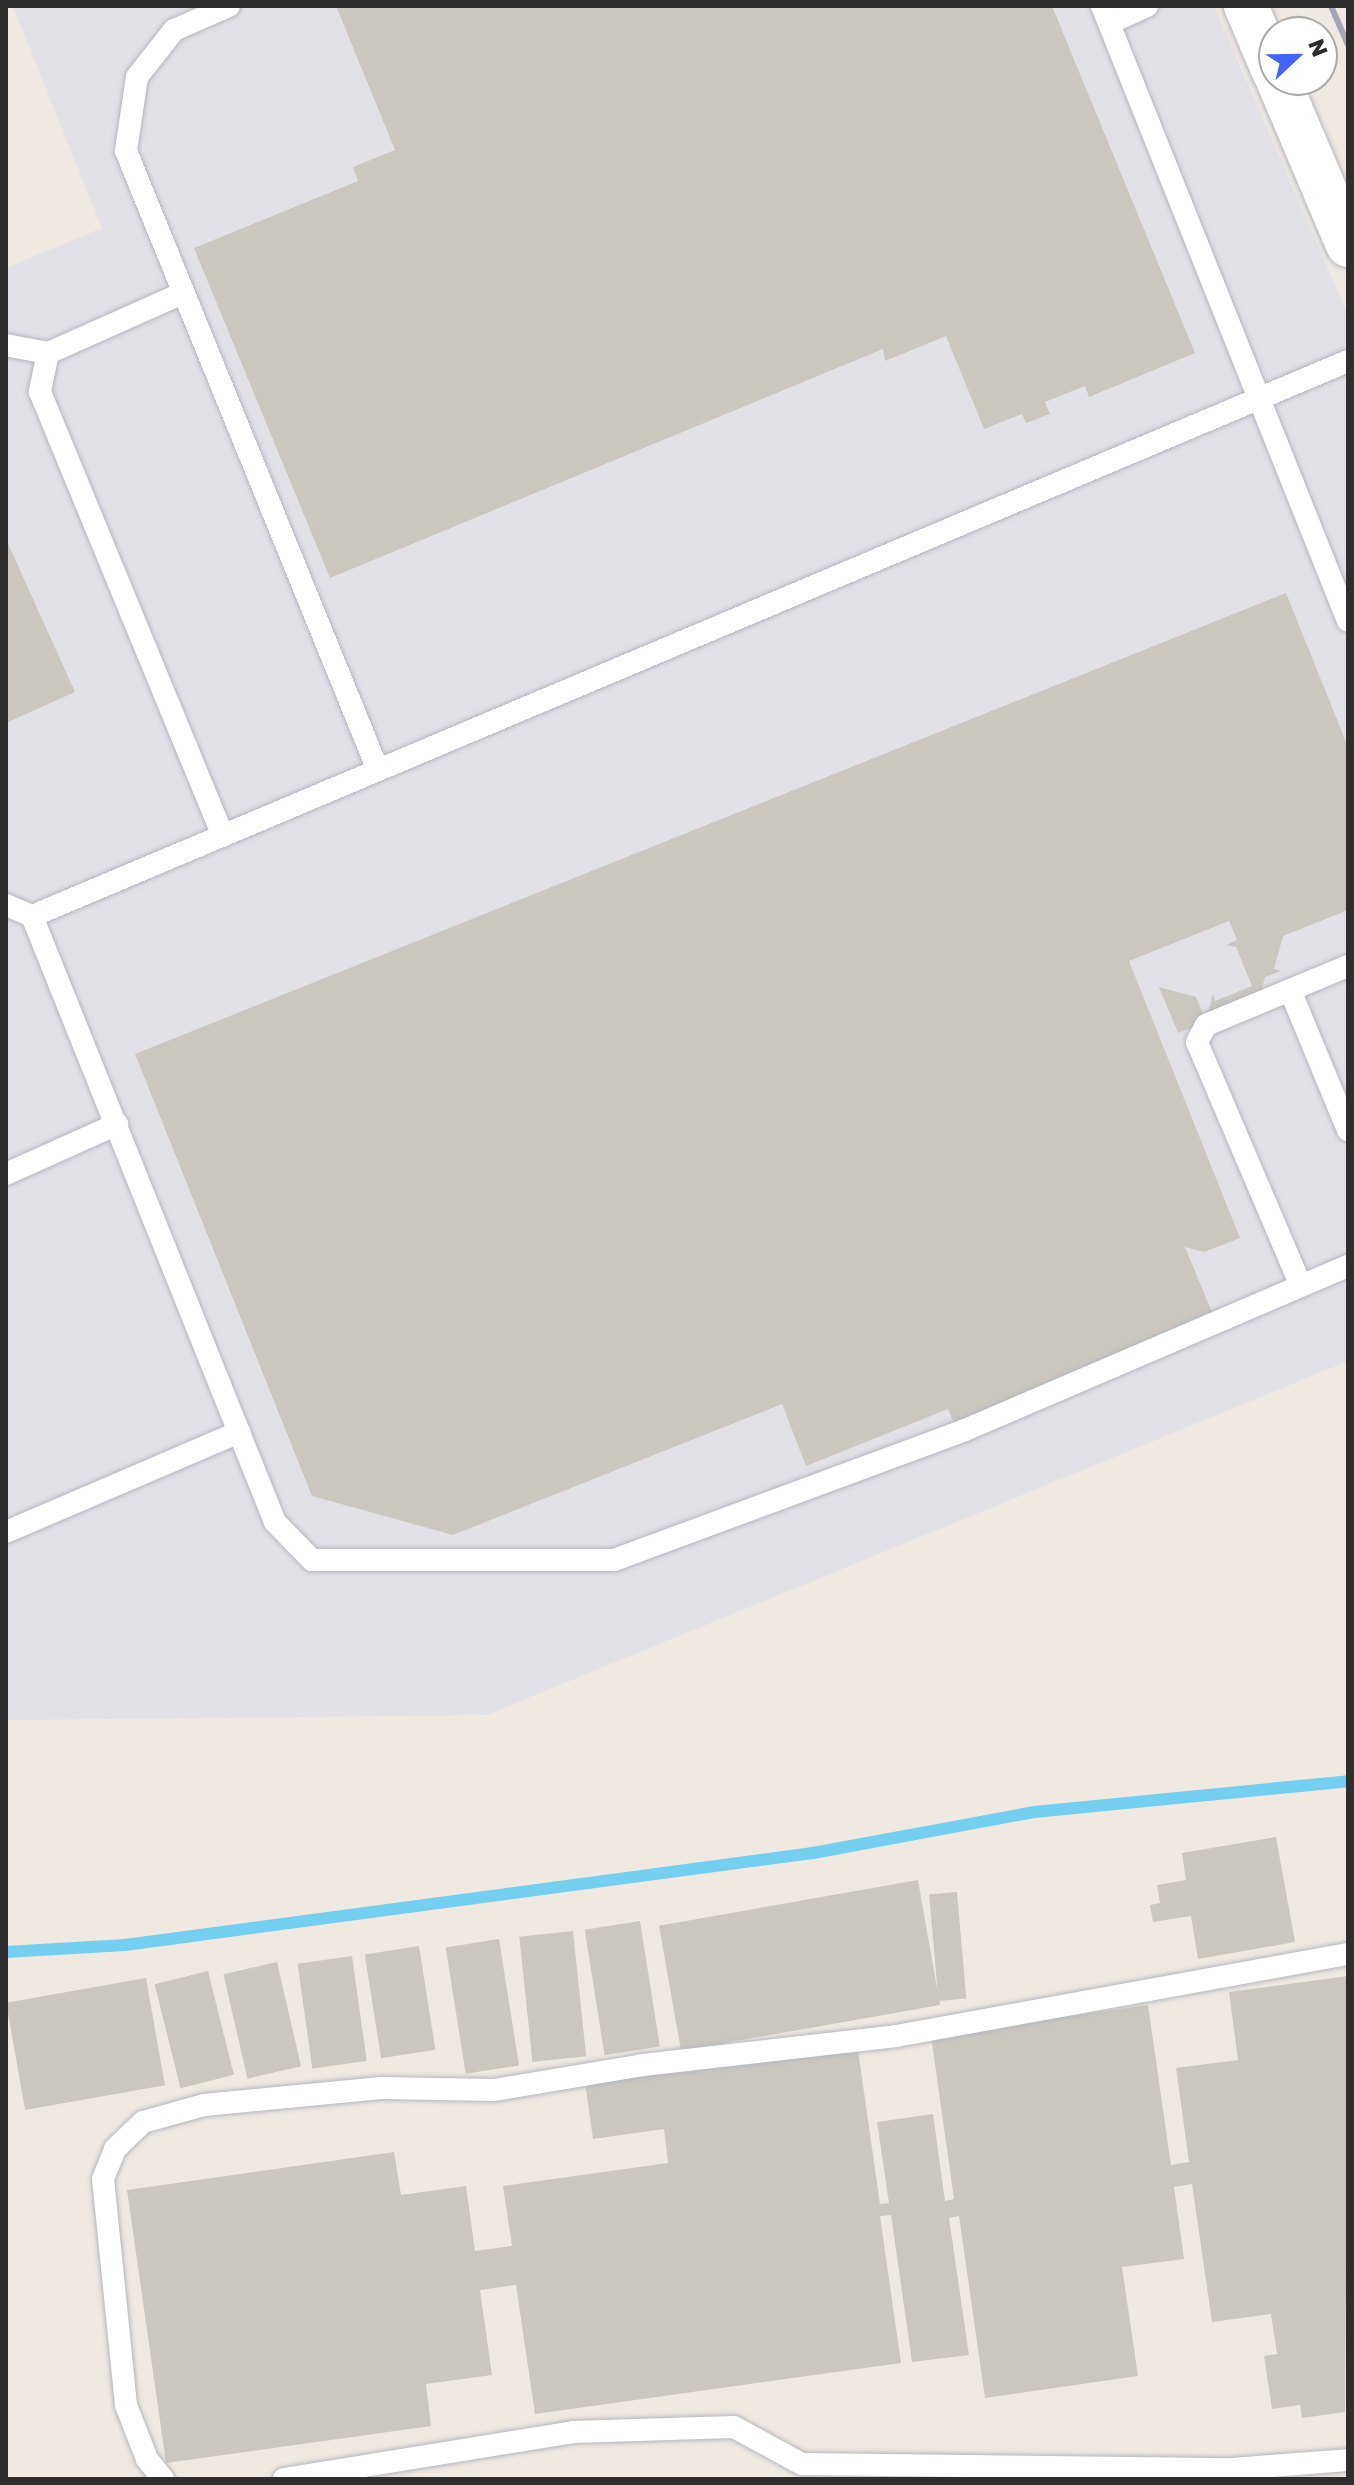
<!DOCTYPE html>
<style>
body{margin:0}
#map{position:relative;width:1354px;height:2485px;overflow:hidden;background:#efe9e1;font-family:"Golos Text",sans-serif}
div>[style]{position:absolute}
[style*='--x']{left:calc(var(--x)*1px);top:calc(var(--y)*1px);width:calc(var(--w)*1px);rotate:calc(var(--a)*1deg)}
.industrial>*{inset:0;background:#e3e1e8}
.stream>*{height:12px;margin:-6px;padding:0 6px;transform-origin:6px;border-radius:6px;background:#75cff0}
.building>*{inset:0;background:#cbc7bf;transform-origin:0 0}
.roads{filter:drop-shadow(0 0 2px #b4b7c1) drop-shadow(0 0 2px #b4b7c1)}
.service>*{height:22px;margin:-11px;padding:0 11px;transform-origin:11px;border-radius:11px;background:#fff}
.tertiary>*{height:44px;margin:-22px;padding:0 22px;transform-origin:22px;border-radius:22px;background:#fff}
.rail>*{height:6px;margin:-3px;padding:0 3px;transform-origin:3px;border-radius:3px;background:#a3a6b8}
span{translate:-50% -50%;white-space:nowrap;text-align:center;line-height:1.15;-webkit-text-stroke:6px #fff;paint-order:stroke}
.frame{position:absolute;inset:0;border:8px solid #2e2e2e;pointer-events:none}
.north{position:absolute;left:1258px;top:16px;width:80px;height:80px;box-sizing:border-box;background:#fff;border:2px solid #ababab;border-radius:50%;rotate:68deg;font-size:22px;font-weight:700;line-height:32px;text-align:center;color:#2e2e2e}
.north::after{content:'';display:block;margin:auto;width:28px;height:36px;background:#4264fb;clip-path:polygon(50% 0,100% 100%,50% 72%,0 100%)}
</style>
<div id="map">
<div class="industrial">
<i style="clip-path:polygon(13px 6px,1214px 6px,1348px 315px,1348px 1361px,487px 1715px,6px 1720px,6px 268px,102px 228px)"></i>
</div>
<div class="stream">
<i style="--x:6;--y:1952;--w:119;--a:-3.4"></i>
<i style="--x:125;--y:1945;--w:694;--a:-7.62"></i>
<i style="--x:813;--y:1853;--w:225;--a:-10.5"></i>
<i style="--x:1034;--y:1812;--w:316;--a:-5.6"></i>
</div>
<div class="building">
<i style="clip-path:polygon(336px 6px,1052px 6px,1195px 353px,1089px 397px,1085px 386px,1045px 402px,1050px 414px,1026px 423px,1022px 414px,984px 429px,946px 336px,885px 361px,883px 349px,330px 578px,194px 248px,358px 181px,353px 167px,395px 150px)"></i>
<i style="clip-path:polygon(6px 539px,75px 692px,6px 723px)"></i>
<i style="clip-path:polygon(1286px 593px,1348px 747px,1348px 910px,1283px 936px,1274px 969px,1281px 971px,1265px 977px,1259px 1001px,1178px 1033px,1159px 987px,1196px 997px,1206px 1020px,1213px 994px,1215px 1001px,1252px 986px,1236px 947px,1226px 945px,1237px 940px,1229px 921px,1129px 961px,1240px 1238px,1204px 1252px,1185px 1247px,1216px 1322px,955px 1427px,948px 1409px,806px 1466px,782px 1404px,453px 1535px,312px 1496px,135px 1054px)"></i>
<i style="clip-path:polygon(1276px 1837px,1295px 1942px,1198px 1959px,1191px 1916px,1153px 1922px,1150px 1905px,1160px 1903px,1157px 1885px,1186px 1880px,1182px 1853px)"></i>
<i style="left:918px;top:1880px;width:127px;height:263px;rotate:80deg"></i>
<i style="left:957px;top:1892px;width:107px;height:28px;rotate:85deg"></i>
<i style="left:640px;top:1921px;width:127px;height:56px;rotate:81deg"></i>
<i style="left:573px;top:1931px;width:126px;height:54px;rotate:84deg"></i>
<i style="left:499px;top:1939px;width:128px;height:54px;rotate:81deg"></i>
<i style="left:419px;top:1946px;width:105px;height:55px;rotate:81deg"></i>
<i style="left:352px;top:1956px;width:106px;height:55px;rotate:82deg"></i>
<i style="left:277px;top:1962px;width:107px;height:55px;rotate:77deg"></i>
<i style="left:208px;top:1971px;width:107px;height:55px;rotate:76deg"></i>
<i style="clip-path:polygon(1348px 1976px,1345px 2412px,1302px 2418px,1300px 2405px,1272px 2409px,1264px 2356px,1277px 2354px,1271px 2314px,1212px 2322px,1192px 2184px,1174px 2187px,1184px 2259px,1122px 2267px,1138px 2376px,985px 2398px,959px 2216px,949px 2218px,969px 2355px,912px 2362px,891px 2215px,880px 2216px,901px 2363px,535px 2414px,516px 2285px,480px 2290px,492px 2375px,426px 2384px,431px 2426px,166px 2463px,127px 2190px,394px 2152px,401px 2195px,466px 2186px,475px 2251px,512px 2246px,503px 2186px,668px 2163px,664px 2129px,593px 2139px,585px 2082px,857px 2043px,880px 2204px,889px 2203px,877px 2122px,933px 2114px,945px 2201px,954px 2199px,931px 2036px,1148px 2005px,1171px 2165px,1189px 2162px,1176px 2068px,1238px 2060px,1229px 1992px)"></i>
<i style="left:146px;top:1978px;width:109px;height:142px;rotate:80deg"></i>
</div>
<div class="roads">
<div class="service">
<i style="--x:229;--y:6;--w:60;--a:156.4"></i>
<i style="--x:174;--y:30;--w:60;--a:128.2"></i>
<i style="--x:137;--y:77;--w:75;--a:98.5"></i>
<i style="--x:126;--y:151;--w:668;--a:67.85"></i>
<i style="--x:1102;--y:6;--w:662;--a:68.2"></i>
<i style="--x:1109;--y:23;--w:42;--a:-24.1"></i>
<i style="--x:183;--y:293;--w:148;--a:156"></i>
<i style="--x:48;--y:353;--w:40;--a:102"></i>
<i style="--x:40;--y:392;--w:480;--a:67.6"></i>
<i style="--x:6;--y:345;--w:43;--a:10.8"></i>
<i style="--x:1348;--y:361;--w:1428;--a:157.13"></i>
<i style="--x:32;--y:916;--w:653;--a:68.15"></i>
<i style="--x:275;--y:1522;--w:53;--a:45.8"></i>
<i style="--x:312;--y:1560;--w:302;--a:0"></i>
<i style="--x:614;--y:1560;--w:374;--a:-20.3"></i>
<i style="--x:965;--y:1430;--w:417;--a:-23.2"></i>
<i style="--x:6;--y:905;--w:28;--a:23"></i>
<i style="--x:1290;--y:990;--w:152;--a:67.5"></i>
<i style="--x:6;--y:1174;--w:122;--a:-24.2"></i>
<i style="--x:1301;--y:1286;--w:265;--a:-113.1"></i>
<i style="--x:1197;--y:1042;--w:19;--a:-62"></i>
<i style="--x:1206;--y:1025;--w:154;--a:-22.6"></i>
<i style="--x:6;--y:1532;--w:254;--a:-23.2"></i>
<i style="--x:163;--y:2479;--w:26;--a:-129"></i>
<i style="--x:147;--y:2459;--w:58;--a:-111.3"></i>
<i style="--x:126;--y:2405;--w:227;--a:-95.8"></i>
<i style="--x:103;--y:2179;--w:32;--a:-68"></i>
<i style="--x:115;--y:2149;--w:39;--a:-44"></i>
<i style="--x:143;--y:2122;--w:63;--a:-15.6"></i>
<i style="--x:204;--y:2105;--w:178;--a:-5.5"></i>
<i style="--x:381;--y:2088;--w:113;--a:1"></i>
<i style="--x:494;--y:2090;--w:151;--a:-9.5"></i>
<i style="--x:643;--y:2065;--w:255;--a:-6.5"></i>
<i style="--x:896;--y:2036;--w:459;--a:-10.3"></i>
<i style="--x:284;--y:2479;--w:293;--a:-9.2"></i>
<i style="--x:573;--y:2432;--w:161;--a:-1.8"></i>
<i style="--x:734;--y:2427;--w:77;--a:28.6"></i>
<i style="--x:802;--y:2464;--w:430;--a:0.7"></i>
<i style="--x:1232;--y:2469;--w:116;--a:-4.4"></i>
</div>
<div class="tertiary">
<i style="--x:1246;--y:6;--w:72;--a:67"></i>
<i style="--x:1278;--y:80;--w:179;--a:67"></i>
</div>
</div>
<div class="rail">
<i style="--x:1331;--y:6;--w:43;--a:66.4"></i>
</div>
<div class="frame"></div>
<div class="north">N</div>
</div>
